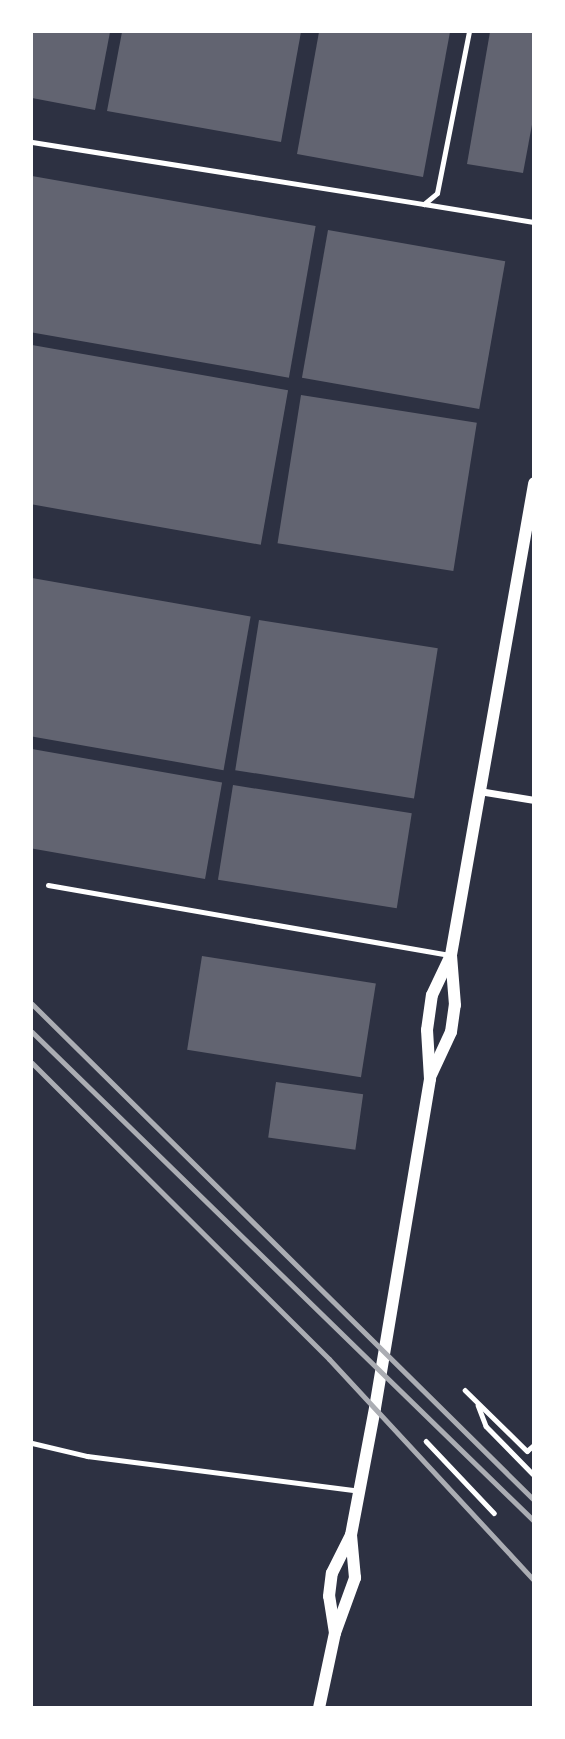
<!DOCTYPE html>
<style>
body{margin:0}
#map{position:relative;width:565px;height:1739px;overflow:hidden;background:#2d3142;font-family:"Work Sans",sans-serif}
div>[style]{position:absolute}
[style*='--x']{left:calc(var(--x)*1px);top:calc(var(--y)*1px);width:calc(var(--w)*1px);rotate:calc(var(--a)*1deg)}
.building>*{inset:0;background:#626471;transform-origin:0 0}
.path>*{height:4.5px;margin:-2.25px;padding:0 2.25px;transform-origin:2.25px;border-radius:2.25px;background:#fff}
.service>*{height:5px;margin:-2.5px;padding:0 2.5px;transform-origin:2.5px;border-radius:2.5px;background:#fff}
.minor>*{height:7px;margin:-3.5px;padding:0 3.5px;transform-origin:3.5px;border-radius:3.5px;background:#fff}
.tertiary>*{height:12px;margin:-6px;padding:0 6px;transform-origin:6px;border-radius:6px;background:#fff}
.rail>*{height:5px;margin:-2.5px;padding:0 2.5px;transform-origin:2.5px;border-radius:2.5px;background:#abadb3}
span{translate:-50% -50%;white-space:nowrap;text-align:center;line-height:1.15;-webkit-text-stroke:6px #fff;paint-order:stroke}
.frame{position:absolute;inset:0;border:33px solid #fff;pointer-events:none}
</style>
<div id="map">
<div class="building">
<i style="clip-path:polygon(32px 32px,110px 32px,95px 110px,32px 98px)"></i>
<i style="clip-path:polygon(122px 32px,301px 32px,281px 142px,107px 111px)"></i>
<i style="clip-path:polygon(319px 32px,450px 32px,423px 177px,297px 154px)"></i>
<i style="clip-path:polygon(490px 32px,534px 32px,534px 114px,523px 173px,467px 164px)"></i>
<i style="left:32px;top:176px;width:288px;height:154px;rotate:10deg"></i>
<i style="left:328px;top:230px;width:180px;height:150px;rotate:10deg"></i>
<i style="left:32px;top:345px;width:260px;height:157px;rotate:10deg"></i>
<i style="left:301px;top:395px;width:178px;height:150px;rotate:9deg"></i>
<i style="left:32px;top:578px;width:222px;height:156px;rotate:10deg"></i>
<i style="left:259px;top:620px;width:181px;height:152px;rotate:9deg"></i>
<i style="left:32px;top:749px;width:193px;height:98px;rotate:10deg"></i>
<i style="left:233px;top:785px;width:181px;height:96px;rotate:9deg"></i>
<i style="left:202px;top:956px;width:176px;height:95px;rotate:9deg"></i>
<i style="left:276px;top:1082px;width:88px;height:56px;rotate:8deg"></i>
</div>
<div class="path">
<i style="--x:465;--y:1390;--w:87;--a:44.5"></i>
<i style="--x:527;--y:1451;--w:9;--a:-41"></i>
<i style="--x:478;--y:1405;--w:22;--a:69"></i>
<i style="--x:486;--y:1426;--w:67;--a:45.6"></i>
<i style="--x:426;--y:1441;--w:99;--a:46.6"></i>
</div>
<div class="service">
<i style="--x:32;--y:142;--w:397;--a:9"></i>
<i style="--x:424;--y:204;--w:17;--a:-40"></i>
<i style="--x:437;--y:193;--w:164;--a:-78.8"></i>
<i style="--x:424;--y:204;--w:111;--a:9.3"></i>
<i style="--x:48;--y:885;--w:409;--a:9.9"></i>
<i style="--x:32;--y:1443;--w:57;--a:13.3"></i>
<i style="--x:87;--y:1456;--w:274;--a:7.3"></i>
</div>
<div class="minor">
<i style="--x:479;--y:791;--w:56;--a:9.3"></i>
</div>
<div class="tertiary">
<i style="--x:431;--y:1075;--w:47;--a:-65.1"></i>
<i style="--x:451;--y:1032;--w:27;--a:-82"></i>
<i style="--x:455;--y:1005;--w:50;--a:-94.6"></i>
<i style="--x:335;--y:1633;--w:37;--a:-99"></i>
<i style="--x:329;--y:1596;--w:23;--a:-83"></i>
<i style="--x:332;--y:1573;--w:42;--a:-63.4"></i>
<i style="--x:351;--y:1535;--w:129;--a:-79.3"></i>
<i style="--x:375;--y:1408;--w:334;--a:-80.5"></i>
<i style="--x:430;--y:1079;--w:49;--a:-93.5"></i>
<i style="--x:427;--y:1030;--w:35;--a:-82"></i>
<i style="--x:432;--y:995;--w:44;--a:-64.6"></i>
<i style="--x:451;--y:955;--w:479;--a:-80"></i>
<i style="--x:319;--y:1708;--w:77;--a:-78"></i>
<i style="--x:335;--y:1633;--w:59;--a:-70"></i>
<i style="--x:355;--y:1578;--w:43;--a:-95.3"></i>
</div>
<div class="rail">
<i style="--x:32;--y:1004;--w:706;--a:44.66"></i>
<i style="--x:32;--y:1032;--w:701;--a:44.25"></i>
<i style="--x:32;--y:1063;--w:419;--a:44.9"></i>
<i style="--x:329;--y:1359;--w:301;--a:47.2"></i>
</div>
<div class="frame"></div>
</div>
